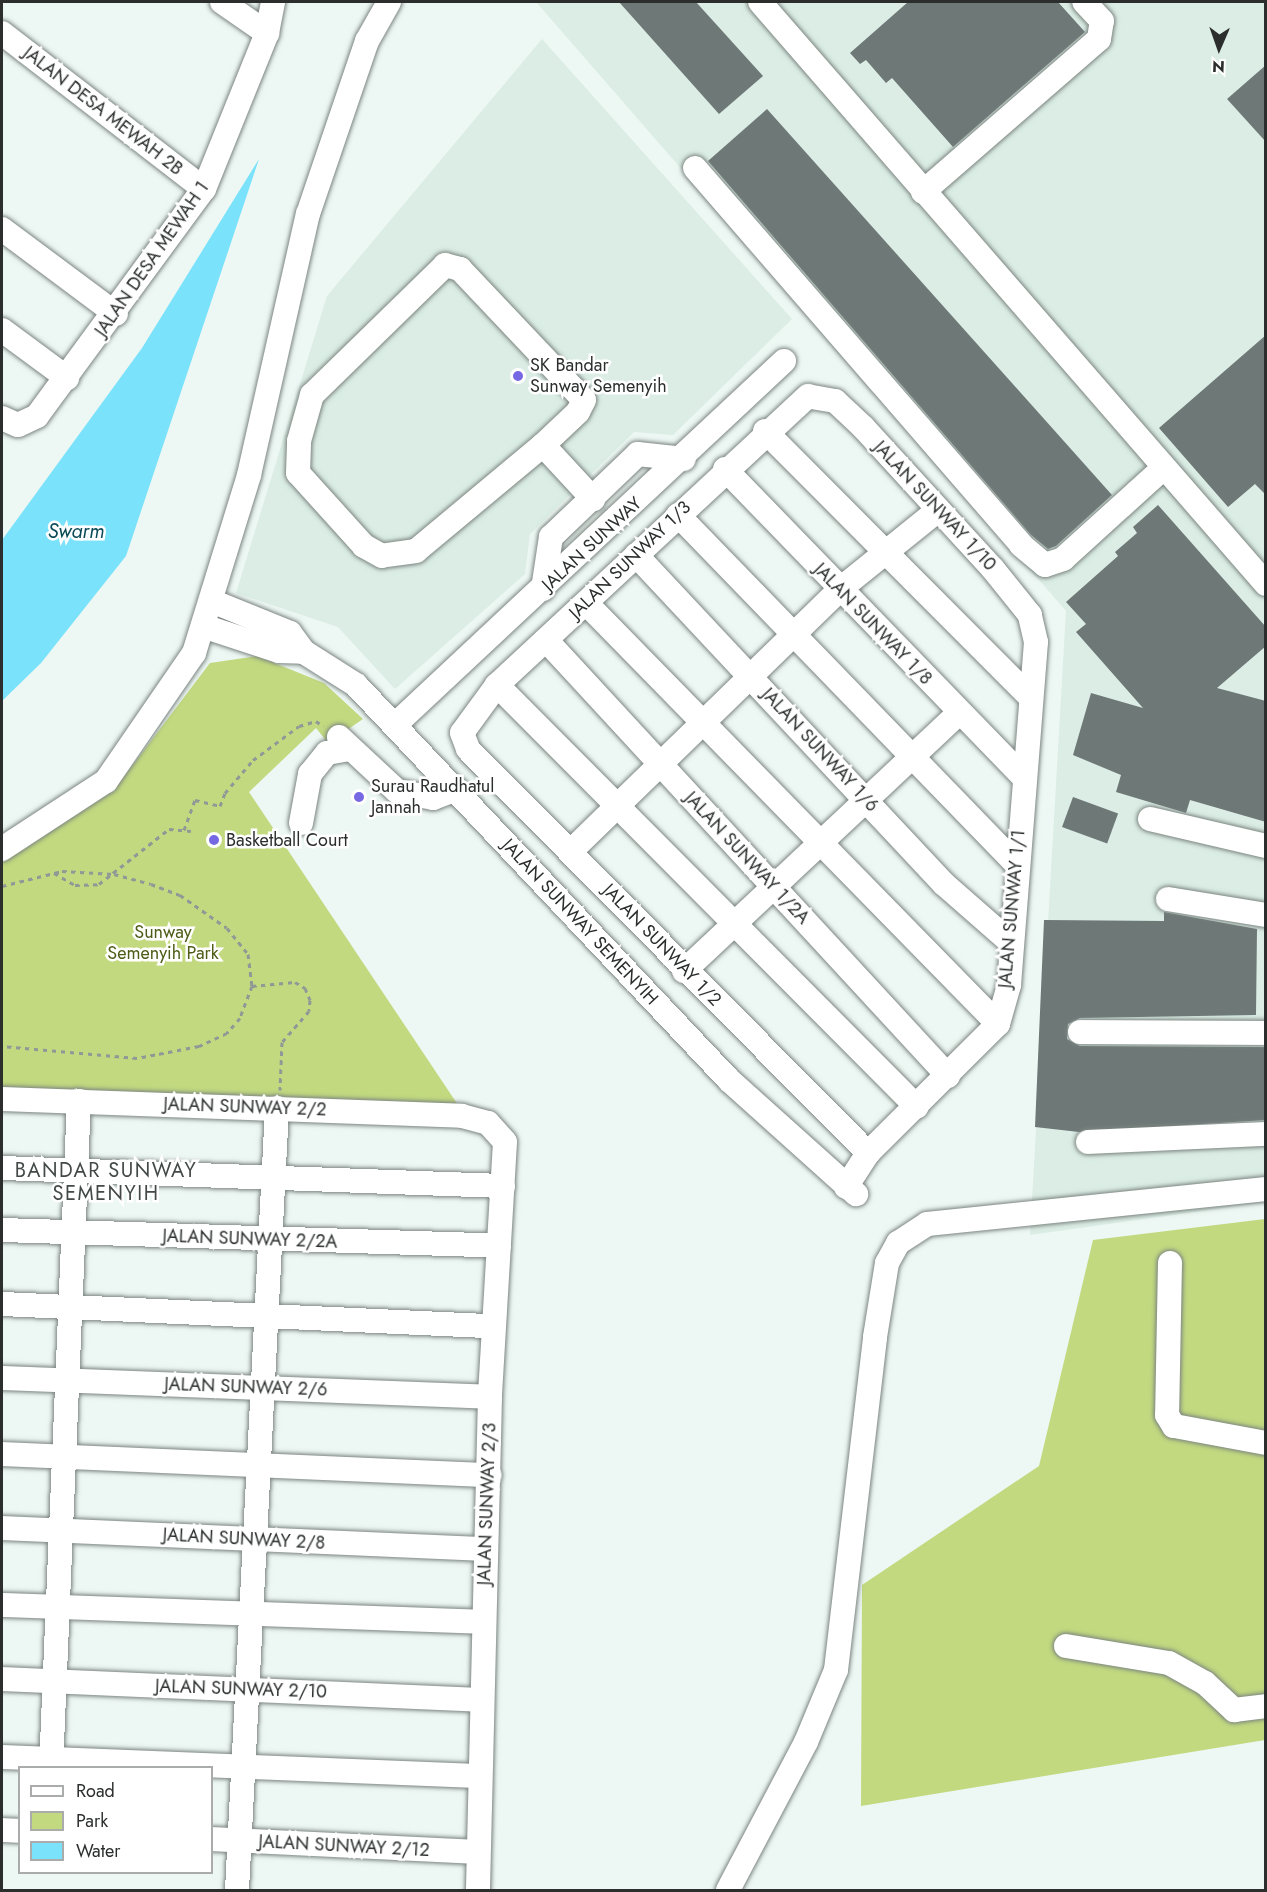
<!DOCTYPE html>
<style>
body{margin:0}
#map{position:relative;width:1267px;height:1892px;overflow:hidden;background:#edf7f3;font-family:Jost,sans-serif}
div>[style]{position:absolute}
[style*='--x']{left:calc(var(--x)*1px);top:calc(var(--y)*1px);width:calc(var(--w)*1px);rotate:calc(var(--a)*1deg)}
.built>*{inset:0;background:#dbede5}
.green>*{inset:0;background:#c2d97f}
.water>*{inset:0;background:#7ae2fa}
.building>*{inset:0;background:#6e7877;transform-origin:0 0}
.path>*{height:3px;margin-top:-1.5px;transform-origin:0;background:repeating-linear-gradient(90deg,#919895 0 4.5px,transparent 0 9px)}
.roads{filter:drop-shadow(0 0 2px #7c8581) drop-shadow(0 0 2px #7c8581)}
.minor>*{height:24px;margin:-12px;padding:0 12px;transform-origin:12px;border-radius:12px;background:#fff}
.dots>*{width:16px;height:16px;translate:-50% -50%;box-sizing:border-box;border:3px solid #fff;border-radius:50%}
span{translate:-50% -50%;white-space:nowrap;text-align:center;line-height:1.15;-webkit-text-stroke:5px #fff;paint-order:stroke}
.street-label{font-size:18px;color:#2b2e2d}
.poi-label{font-size:18px;color:#2b2e2d}
.left{translate:0 -50%;text-align:left}
.park-label{font-size:18px;color:#4d5c16}
.water-label{font-size:20px;color:#0b4b57;font-style:italic}
.neighbourhood-label{font-size:20px;color:#424946;letter-spacing:1.5px}
.frame{position:absolute;inset:0;border:3px solid #2b2e2d;pointer-events:none}
.legend{position:absolute;left:18px;top:1766px;width:195px;height:108px;box-sizing:border-box;background:#fff;border:2px solid #aaabab;margin:0;padding:8px 10px;list-style:none;font-size:18px;color:#2b2e2d}
.legend li{display:flex;align-items:center;gap:12px;height:30px}
.legend b{width:30px;border:2px solid #aaabab}
.north{position:absolute;left:1189px;top:18px;width:60px;height:60px;-webkit-text-stroke:4px #fff;paint-order:stroke;rotate:182deg;font-size:16px;font-weight:700;line-height:24px;text-align:center;color:#2b2e2d}
.north::after{content:'';display:block;margin:auto;width:21px;height:27px;background:#2b2e2d;clip-path:polygon(50% 0,100% 100%,50% 72%,0 100%)}
</style>
<div id="map">
<div class="built">
<i style="clip-path:polygon(1265px 2px,1265px 1202px,1030px 1235px,1066px 611px,537px 3px)"></i>
<i style="clip-path:polygon(542px 39px,792px 319px,673px 435px,634px 432px,530px 534px,525px 574px,395px 689px,338px 627px,236px 593px,327px 296px)"></i>
</div>
<div class="green">
<i style="clip-path:polygon(257px 656px,324px 683px,363px 719px,328px 743px,316px 728px,249px 792px,460px 1108px,2px 1094px,2px 863px,113px 791px,210px 663px)"></i>
<i style="clip-path:polygon(1265px 1219px,1265px 1740px,861px 1806px,862px 1585px,1039px 1466px,1093px 1240px)"></i>
</div>
<div class="water">
<i style="clip-path:polygon(259px 159px,126px 556px,41px 663px,2px 701px,2px 540px,142px 348px)"></i>
</div>
<div class="building">
<i style="clip-path:polygon(619px 2px,696px 2px,763px 76px,719px 114px)"></i>
<i style="clip-path:polygon(908px 2px,1058px 2px,1085px 32px,953px 147px,892px 78px,886px 83px,866px 60px,860px 64px,850px 53px)"></i>
<i style="clip-path:polygon(1266px 65px,1266px 142px,1227px 99px)"></i>
<i style="clip-path:polygon(767px 109px,1112px 495px,1056px 546px,1048px 549px,1031px 535px,708px 161px)"></i>
<i style="clip-path:polygon(1266px 335px,1266px 495px,1255px 484px,1228px 507px,1159px 428px)"></i>
<i style="clip-path:polygon(1158px 505px,1266px 627px,1266px 646px,1217px 688px,1266px 701px,1266px 822px,1190px 800px,1186px 813px,1116px 792px,1121px 775px,1073px 755px,1091px 693px,1143px 708px,1076px 632px,1086px 624px,1066px 602px,1118px 556px,1115px 552px,1137px 533px,1133px 527px)"></i>
<i style="left:1073px;top:797px;width:48px;height:32px;rotate:20deg"></i>
<i style="clip-path:polygon(1164px 912px,1257px 929px,1256px 1015px,1080px 1018px,1068px 1024px,1067px 1039px,1080px 1046px,1266px 1047px,1266px 1120px,1079px 1132px,1035px 1127px,1044px 920px,1164px 921px)"></i>
</div>
<div class="path">
<i style="--x:184;--y:830;--w:32;--a:-70"></i>
<i style="--x:195;--y:800;--w:26;--a:13"></i>
<i style="--x:220;--y:806;--w:14;--a:-69"></i>
<i style="--x:225;--y:793;--w:43;--a:-49.7"></i>
<i style="--x:253;--y:760;--w:57;--a:-36.5"></i>
<i style="--x:299;--y:726;--w:18;--a:-16"></i>
<i style="--x:316;--y:721;--w:9;--a:36"></i>
<i style="--x:54;--y:873;--w:24;--a:30"></i>
<i style="--x:75;--y:885;--w:24;--a:-2"></i>
<i style="--x:99;--y:884;--w:89;--a:-38.2"></i>
<i style="--x:169;--y:829;--w:22;--a:5"></i>
<i style="--x:2;--y:886;--w:62;--a:-14"></i>
<i style="--x:62;--y:871;--w:52;--a:3.3"></i>
<i style="--x:114;--y:874;--w:38;--a:15"></i>
<i style="--x:151;--y:884;--w:31;--a:21"></i>
<i style="--x:180;--y:895;--w:57;--a:35.1"></i>
<i style="--x:227;--y:928;--w:33;--a:51"></i>
<i style="--x:248;--y:954;--w:32;--a:83"></i>
<i style="--x:252;--y:986;--w:34;--a:111"></i>
<i style="--x:240;--y:1018;--w:20;--a:131"></i>
<i style="--x:227;--y:1033;--w:31;--a:155"></i>
<i style="--x:199;--y:1046;--w:63;--a:169"></i>
<i style="--x:137;--y:1058;--w:136;--a:-174.9"></i>
<i style="--x:252;--y:986;--w:43;--a:-5.3"></i>
<i style="--x:295;--y:982;--w:12;--a:31"></i>
<i style="--x:305;--y:988;--w:13;--a:67"></i>
<i style="--x:310;--y:1000;--w:11;--a:95"></i>
<i style="--x:309;--y:1011;--w:41;--a:131.1"></i>
<i style="--x:282;--y:1042;--w:48;--a:92.4"></i>
</div>
<div class="roads">
<div class="minor">
<i style="--x:222;--y:2;--w:55;--a:34.6"></i>
<i style="--x:760;--y:2;--w:771;--a:49"></i>
<i style="--x:2;--y:33;--w:255;--a:37.7"></i>
<i style="--x:695;--y:168;--w:498;--a:49.1"></i>
<i style="--x:1021;--y:545;--w:31;--a:40"></i>
<i style="--x:1045;--y:565;--w:19;--a:-18"></i>
<i style="--x:1063;--y:559;--w:132;--a:-42.2"></i>
<i style="--x:923;--y:192;--w:233;--a:-41"></i>
<i style="--x:1099;--y:39;--w:18;--a:-81"></i>
<i style="--x:1102;--y:21;--w:26;--a:-133"></i>
<i style="--x:2;--y:229;--w:142;--a:36.7"></i>
<i style="--x:445;--y:265;--w:16;--a:15"></i>
<i style="--x:460;--y:269;--w:180;--a:46.6"></i>
<i style="--x:584;--y:400;--w:13;--a:117"></i>
<i style="--x:578;--y:412;--w:48;--a:136.7"></i>
<i style="--x:543;--y:445;--w:165;--a:140.2"></i>
<i style="--x:416;--y:551;--w:34;--a:172"></i>
<i style="--x:382;--y:556;--w:21;--a:-151"></i>
<i style="--x:364;--y:546;--w:98;--a:-132.1"></i>
<i style="--x:298;--y:473;--w:32;--a:-88"></i>
<i style="--x:299;--y:441;--w:48;--a:-74.2"></i>
<i style="--x:312;--y:395;--w:186;--a:-44.3"></i>
<i style="--x:2;--y:330;--w:81;--a:36.4"></i>
<i style="--x:2;--y:418;--w:17;--a:24"></i>
<i style="--x:18;--y:425;--w:21;--a:-25"></i>
<i style="--x:37;--y:416;--w:282;--a:-53.7"></i>
<i style="--x:204;--y:189;--w:168;--a:-68"></i>
<i style="--x:267;--y:33;--w:32;--a:-79"></i>
<i style="--x:765;--y:431;--w:375;--a:45.1"></i>
<i style="--x:543;--y:445;--w:74;--a:47.2"></i>
<i style="--x:725;--y:469;--w:429;--a:45.9"></i>
<i style="--x:678;--y:515;--w:486;--a:45.9"></i>
<i style="--x:636;--y:555;--w:451;--a:46.9"></i>
<i style="--x:944;--y:884;--w:85;--a:41.2"></i>
<i style="--x:543;--y:589;--w:53;--a:-81.3"></i>
<i style="--x:551;--y:537;--w:120;--a:-43.7"></i>
<i style="--x:638;--y:454;--w:46;--a:6.2"></i>
<i style="--x:214;--y:602;--w:82;--a:22.2"></i>
<i style="--x:290;--y:633;--w:24;--a:54"></i>
<i style="--x:586;--y:603;--w:589;--a:45.62"></i>
<i style="--x:206;--y:627;--w:77;--a:18.2"></i>
<i style="--x:279;--y:651;--w:25;--a:2"></i>
<i style="--x:304;--y:652;--w:62;--a:32.4"></i>
<i style="--x:356;--y:685;--w:543;--a:46.64"></i>
<i style="--x:729;--y:1080;--w:171;--a:41.9"></i>
<i style="--x:546;--y:640;--w:593;--a:47.32"></i>
<i style="--x:497;--y:685;--w:595;--a:45.14"></i>
<i style="--x:397;--y:723;--w:530;--a:-43.09"></i>
<i style="--x:339;--y:737;--w:79;--a:43"></i>
<i style="--x:397;--y:791;--w:37;--a:11"></i>
<i style="--x:433;--y:798;--w:25;--a:-21"></i>
<i style="--x:1150;--y:819;--w:119;--a:13.1"></i>
<i style="--x:301;--y:823;--w:50;--a:-79.6"></i>
<i style="--x:310;--y:774;--w:27;--a:-51"></i>
<i style="--x:327;--y:753;--w:23;--a:-10"></i>
<i style="--x:2;--y:849;--w:124;--a:-33.2"></i>
<i style="--x:106;--y:781;--w:155;--a:-55.5"></i>
<i style="--x:194;--y:653;--w:186;--a:-72.8"></i>
<i style="--x:249;--y:475;--w:268;--a:-77.3"></i>
<i style="--x:308;--y:214;--w:183;--a:-71.2"></i>
<i style="--x:367;--y:41;--w:45;--a:-60.6"></i>
<i style="--x:572;--y:850;--w:373;--a:-44.2"></i>
<i style="--x:839;--y:590;--w:126;--a:-38.9"></i>
<i style="--x:1168;--y:899;--w:99;--a:9.3"></i>
<i style="--x:684;--y:971;--w:376;--a:-43.2"></i>
<i style="--x:1080;--y:1032;--w:186;--a:0.3"></i>
<i style="--x:2;--y:1099;--w:460;--a:2.1"></i>
<i style="--x:462;--y:1116;--w:27;--a:15"></i>
<i style="--x:488;--y:1123;--w:25;--a:48"></i>
<i style="--x:505;--y:1142;--w:255;--a:93.4"></i>
<i style="--x:490;--y:1397;--w:493;--a:91.4"></i>
<i style="--x:1088;--y:1142;--w:178;--a:-2.6"></i>
<i style="--x:2;--y:1168;--w:501;--a:2.06"></i>
<i style="--x:846;--y:1187;--w:40;--a:-57.1"></i>
<i style="--x:868;--y:1153;--w:183;--a:-44.8"></i>
<i style="--x:998;--y:1024;--w:41;--a:-74.2"></i>
<i style="--x:1009;--y:985;--w:344;--a:-85.5"></i>
<i style="--x:1036;--y:642;--w:28;--a:-103"></i>
<i style="--x:1030;--y:615;--w:59;--a:-128.8"></i>
<i style="--x:993;--y:569;--w:193;--a:-132.5"></i>
<i style="--x:863;--y:427;--w:38;--a:-137"></i>
<i style="--x:835;--y:401;--w:27;--a:-170"></i>
<i style="--x:808;--y:396;--w:425;--a:137.1"></i>
<i style="--x:497;--y:685;--w:59;--a:126.1"></i>
<i style="--x:462;--y:733;--w:17;--a:69"></i>
<i style="--x:468;--y:749;--w:569;--a:45.29"></i>
<i style="--x:2;--y:1230;--w:497;--a:1.8"></i>
<i style="--x:1170;--y:1263;--w:152;--a:91.1"></i>
<i style="--x:1167;--y:1415;--w:13;--a:58"></i>
<i style="--x:1174;--y:1426;--w:94;--a:10.5"></i>
<i style="--x:2;--y:1304;--w:492;--a:2.6"></i>
<i style="--x:2;--y:1378;--w:488;--a:2.2"></i>
<i style="--x:2;--y:1454;--w:488;--a:2.5"></i>
<i style="--x:2;--y:1528;--w:484;--a:2.5"></i>
<i style="--x:2;--y:1605;--w:481;--a:2"></i>
<i style="--x:1066;--y:1646;--w:104;--a:9.4"></i>
<i style="--x:1169;--y:1663;--w:41;--a:29.1"></i>
<i style="--x:1205;--y:1683;--w:40;--a:43"></i>
<i style="--x:1234;--y:1710;--w:32;--a:-7"></i>
<i style="--x:2;--y:1679;--w:478;--a:2.5"></i>
<i style="--x:2;--y:1757;--w:476;--a:2.3"></i>
<i style="--x:51;--y:1768;--w:668;--a:-87.6"></i>
<i style="--x:2;--y:1830;--w:18;--a:3"></i>
<i style="--x:212;--y:1839;--w:265;--a:2.8"></i>
<i style="--x:237;--y:1890;--w:783;--a:-87.07"></i>
<i style="--x:728;--y:1890;--w:167;--a:-62.2"></i>
<i style="--x:806;--y:1742;--w:78;--a:-67.4"></i>
<i style="--x:836;--y:1670;--w:335;--a:-83.3"></i>
<i style="--x:875;--y:1337;--w:75;--a:-80.8"></i>
<i style="--x:887;--y:1263;--w:23;--a:-61"></i>
<i style="--x:898;--y:1243;--w:35;--a:-33"></i>
<i style="--x:927;--y:1224;--w:341;--a:-5.9"></i>
</div>
</div>
<div class="dots">
<i style="left:518px;top:376px;background:#7667e2"></i>
<i style="left:359px;top:797px;background:#7667e2"></i>
<i style="left:214px;top:840px;background:#7667e2"></i>
</div>
<div class="street-label">
<span style="left:103px;top:111px;rotate:38deg">JALAN DESA MEWAH 2B</span>
<span style="left:152px;top:259px;rotate:-55deg">JALAN DESA MEWAH 1</span>
<span style="left:935px;top:506px;rotate:47deg">JALAN SUNWAY 1/10</span>
<span style="left:592px;top:544px;rotate:-43deg">JALAN SUNWAY</span>
<span style="left:630px;top:560px;rotate:-44deg">JALAN SUNWAY 1/3</span>
<span style="left:873px;top:624px;rotate:46deg">JALAN SUNWAY 1/8</span>
<span style="left:820px;top:750px;rotate:47deg">JALAN SUNWAY 1/6</span>
<span style="left:747px;top:858px;rotate:47deg">JALAN SUNWAY 1/2A</span>
<span style="left:1012px;top:909px;rotate:-85deg">JALAN SUNWAY 1/1</span>
<span style="left:580px;top:922px;rotate:47deg">JALAN SUNWAY SEMENYIH</span>
<span style="left:662px;top:945px;rotate:46deg">JALAN SUNWAY 1/2</span>
<span style="left:245px;top:1107px;rotate:2deg">JALAN SUNWAY 2/2</span>
<span style="left:250px;top:1239px;rotate:2deg">JALAN SUNWAY 2/2A</span>
<span style="left:246px;top:1387px;rotate:2deg">JALAN SUNWAY 2/6</span>
<span style="left:487px;top:1504px;rotate:-88deg">JALAN SUNWAY 2/3</span>
<span style="left:244px;top:1539px;rotate:3deg">JALAN SUNWAY 2/8</span>
<span style="left:241px;top:1689px;rotate:2deg">JALAN SUNWAY 2/10</span>
<span style="left:344px;top:1846px;rotate:3deg">JALAN SUNWAY 2/12</span>
</div>
<div class="poi-label">
<span class="left" style="left:530px;top:376px">SK Bandar<br>Sunway Semenyih</span>
<span class="left" style="left:371px;top:797px">Surau Raudhatul<br>Jannah</span>
<span class="left" style="left:226px;top:840px">Basketball Court</span>
</div>
<div class="park-label">
<span style="left:163px;top:943px">Sunway<br>Semenyih Park</span>
</div>
<div class="water-label">
<span style="left:76px;top:531px">Swarm</span>
</div>
<div class="neighbourhood-label">
<span style="left:106px;top:1182px">BANDAR SUNWAY<br>SEMENYIH</span>
</div>
<div class="frame"></div>
<ul class="legend">
<li><b style="height:8px;background:#fff"></b>Road</li>
<li><b style="height:16px;background:#c2d97f"></b>Park</li>
<li><b style="height:16px;background:#7ae2fa"></b>Water</li>
</ul>
<div class="north">N</div>
</div>
